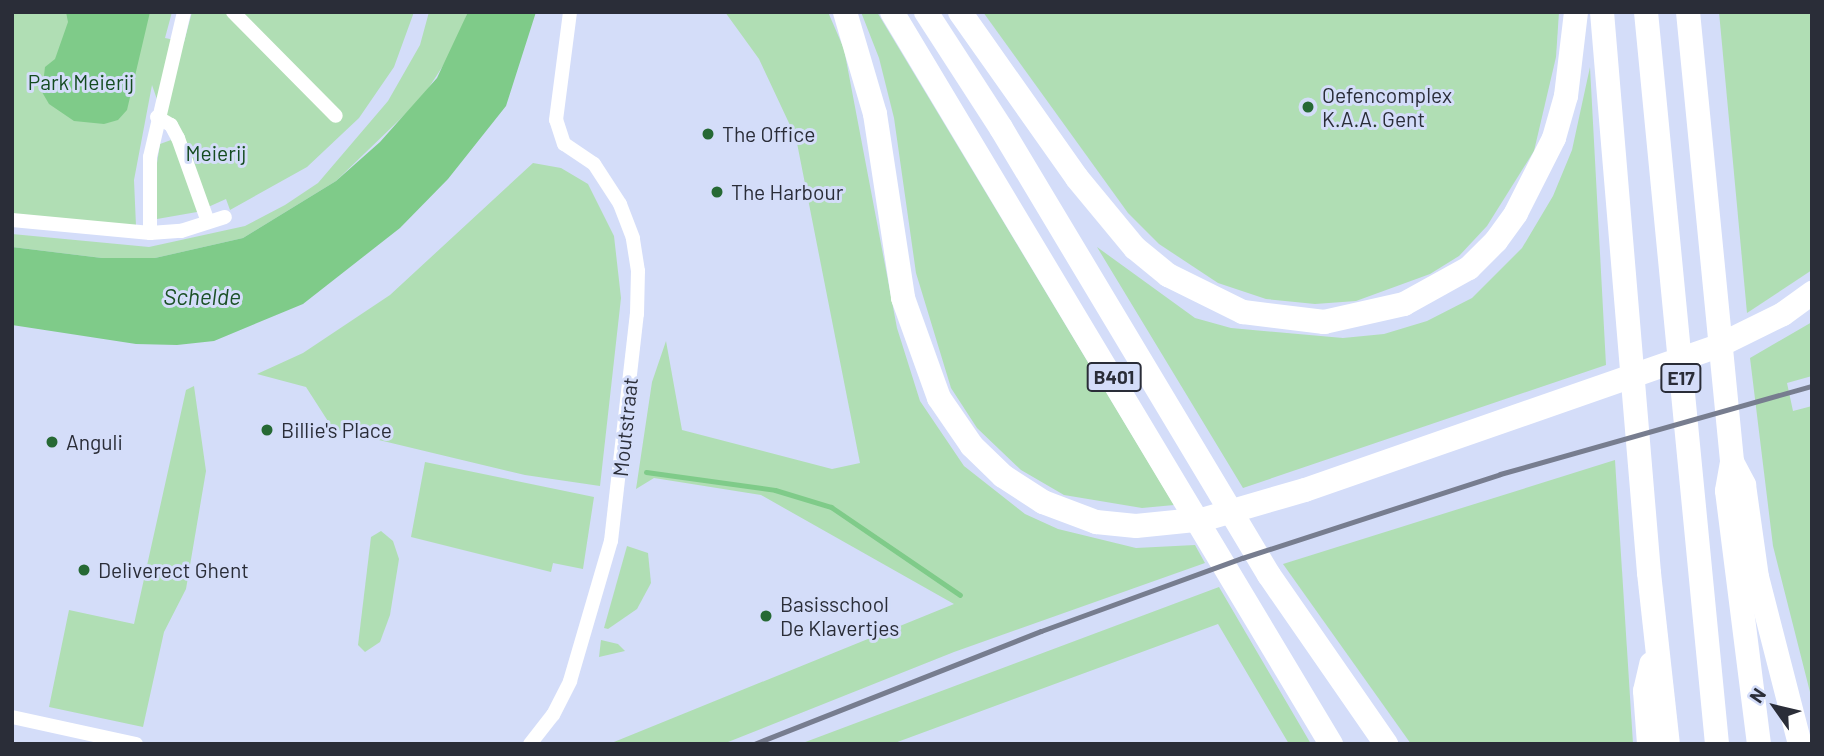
<!DOCTYPE html>
<style>
body{margin:0}
#map{position:relative;width:1824px;height:756px;overflow:hidden;background:#d4ddf9;font-family:Barlow,sans-serif}
div>[style]{position:absolute}
[style*='--x']{left:calc(var(--x)*1px);top:calc(var(--y)*1px);width:calc(var(--w)*1px);rotate:calc(var(--a)*1deg)}
.green>*{inset:0;background:#b0deb4}
.water>*{inset:0;background:#7fcb89}
.stream>*{height:5px;margin:-2.5px;padding:0 2.5px;transform-origin:2.5px;border-radius:2.5px;background:#7fcb89}
.minor>*{height:14px;margin:-7px;padding:0 7px;transform-origin:7px;border-radius:7px;background:#fff}
.motorway>*{height:24px;margin:-12px;padding:0 12px;transform-origin:12px;border-radius:12px;background:#fff}
.rail>*{height:5px;margin:-2.5px;padding:0 2.5px;transform-origin:2.5px;border-radius:2.5px;background:#777d8f}
.dots>*{width:19px;height:19px;translate:-50% -50%;box-sizing:border-box;border:4px solid #d4ddf9;border-radius:50%}
span{translate:-50% -50%;white-space:nowrap;text-align:center;line-height:1.15;-webkit-text-stroke:6px #d4ddf9;paint-order:stroke}
.shield-label span{padding:2px 5px;background:#d4ddf9;border:2px solid;border-radius:5px;-webkit-text-stroke-width:0}
.shield-label{font-size:19px;color:#2a2d38;font-weight:700}
.park-label{font-size:21px;color:#144b20}
.poi-label{font-size:21px;color:#2a2d38}
.left{translate:0 -50%;text-align:left}
.street-label{font-size:21px;color:#2a2d38}
.water-label{font-size:23px;color:#1a5025;font-style:italic}
.frame{position:absolute;inset:0;border:14px solid #2a2d38;pointer-events:none}
.north{position:absolute;left:1740px;top:672px;width:70px;height:70px;-webkit-text-stroke:5px #d4ddf9;paint-order:stroke;rotate:304deg;font-size:19px;font-weight:700;line-height:28px;text-align:center;color:#2a2d38}
.north::after{content:'';display:block;margin:auto;width:24px;height:32px;background:#2a2d38;clip-path:polygon(50% 0,100% 100%,50% 72%,0 100%)}
</style>
<div id="map">
<div class="green">
<i style="clip-path:polygon(12px 12px,172px 12px,165px 38px,184px 42px,192px 12px,414px 12px,394px 67px,359px 118px,307px 167px,230px 210px,226px 199px,197px 212px,157px 219px,154px 182px,160px 144px,171px 140px,152px 85px,134px 180px,136px 226px,12px 214px)"></i>
<i style="clip-path:polygon(429px 12px,468px 12px,452px 52px,422px 98px,336px 181px,243px 238px,155px 258px,102px 258px,12px 247px,12px 234px,149px 247px,245px 226px,285px 205px,318px 183px,388px 101px,420px 45px)"></i>
<i style="clip-path:polygon(725px 12px,828px 12px,844px 49px,897px 328px,920px 401px,964px 466px,1025px 514px,1058px 529px,1136px 548px,1195px 545px,1205px 563px,954px 652px,723px 744px,609px 744px,954px 604px,761px 495px,654px 478px,636px 489px,652px 382px,666px 341px,682px 430px,832px 469px,860px 463px,796px 138px,759px 59px)"></i>
<i style="clip-path:polygon(861px 12px,877px 12px,1174px 505px,1142px 508px,1064px 495px,1021px 470px,977px 428px,951px 388px,916px 273px,894px 118px,879px 58px)"></i>
<i style="clip-path:polygon(983px 12px,1559px 12px,1556px 57px,1534px 151px,1487px 226px,1459px 256px,1430px 274px,1356px 301px,1315px 304px,1266px 299px,1218px 283px,1159px 244px,1128px 213px)"></i>
<i style="clip-path:polygon(1719px 12px,1812px 12px,1812px 270px,1747px 313px)"></i>
<i style="clip-path:polygon(1590px 67px,1606px 365px,1243px 488px,1097px 247px,1195px 318px,1231px 328px,1343px 338px,1384px 334px,1427px 321px,1472px 298px,1522px 248px,1553px 196px,1572px 150px)"></i>
<i style="clip-path:polygon(533px 163px,561px 168px,588px 184px,614px 236px,621px 298px,600px 486px,525px 475px,333px 429px,306px 387px,257px 374px,303px 353px,390px 295px)"></i>
<i style="clip-path:polygon(1812px 322px,1812px 376px,1787px 383px,1793px 411px,1812px 406px,1812px 700px,1773px 546px,1750px 358px)"></i>
<i style="clip-path:polygon(194px 386px,206px 471px,186px 589px,164px 632px,143px 727px,49px 707px,69px 610px,134px 624px,186px 390px)"></i>
<i style="clip-path:polygon(1615px 460px,1633px 744px,1411px 744px,1283px 564px)"></i>
<i style="clip-path:polygon(425px 462px,594px 497px,583px 569px,553px 563px,551px 572px,411px 537px)"></i>
<i style="clip-path:polygon(381px 531px,393px 541px,399px 559px,390px 615px,380px 642px,365px 652px,358px 645px,371px 537px)"></i>
<i style="clip-path:polygon(627px 546px,648px 553px,651px 583px,637px 609px,608px 629px,604px 628px)"></i>
<i style="clip-path:polygon(1219px 587px,1311px 744px,1289px 744px,1218px 624px,892px 744px,800px 744px)"></i>
<i style="clip-path:polygon(601px 640px,618px 644px,625px 651px,599px 657px)"></i>
</div>
<div class="water">
<i style="clip-path:polygon(66px 12px,150px 12px,127px 110px,118px 120px,104px 124px,74px 121px,49px 104px,42px 92px,45px 67px,55px 59px,68px 22px)"></i>
<i style="clip-path:polygon(468px 12px,536px 12px,506px 106px,448px 179px,400px 228px,303px 304px,214px 341px,177px 345px,136px 344px,12px 325px,12px 247px,102px 258px,155px 258px,243px 238px,336px 181px,380px 142px,437px 78px)"></i>
</div>
<div class="stream">
<i style="--x:646;--y:472;--w:130;--a:7.9"></i>
<i style="--x:775;--y:490;--w:59;--a:16.9"></i>
<i style="--x:831;--y:507;--w:156;--a:34.3"></i>
</div>
<div class="minor">
<i style="--x:233;--y:12;--w:146;--a:45.3"></i>
<i style="--x:157;--y:117;--w:16;--a:30"></i>
<i style="--x:171;--y:125;--w:15;--a:62"></i>
<i style="--x:178;--y:138;--w:89;--a:70.3"></i>
<i style="--x:12;--y:220;--w:139;--a:5.4"></i>
<i style="--x:150;--y:233;--w:31;--a:-4"></i>
<i style="--x:181;--y:231;--w:46;--a:-17.7"></i>
<i style="--x:150;--y:233;--w:76;--a:-90"></i>
<i style="--x:150;--y:157;--w:149;--a:-76.8"></i>
<i style="--x:12;--y:717;--w:127;--a:12.3"></i>
<i style="--x:530;--y:744;--w:37;--a:-52"></i>
<i style="--x:553;--y:715;--w:38;--a:-63"></i>
<i style="--x:570;--y:681;--w:146;--a:-73.7"></i>
<i style="--x:611;--y:541;--w:228;--a:-83.5"></i>
<i style="--x:637;--y:314;--w:43;--a:-88.7"></i>
<i style="--x:638;--y:271;--w:33;--a:-99"></i>
<i style="--x:633;--y:238;--w:36;--a:-111"></i>
<i style="--x:620;--y:204;--w:48;--a:-123"></i>
<i style="--x:594;--y:164;--w:36;--a:-146"></i>
<i style="--x:564;--y:144;--w:25;--a:-108"></i>
<i style="--x:556;--y:120;--w:109;--a:-82.6"></i>
</div>
<div class="motorway">
<i style="--x:845;--y:12;--w:106;--a:73.6"></i>
<i style="--x:875;--y:114;--w:186;--a:81.3"></i>
<i style="--x:903;--y:298;--w:106;--a:70.2"></i>
<i style="--x:939;--y:398;--w:58;--a:55.5"></i>
<i style="--x:972;--y:446;--w:43;--a:44.1"></i>
<i style="--x:1003;--y:476;--w:48;--a:33"></i>
<i style="--x:1043;--y:502;--w:57;--a:20.7"></i>
<i style="--x:1096;--y:522;--w:40;--a:5.7"></i>
<i style="--x:1136;--y:526;--w:69;--a:-5.8"></i>
<i style="--x:1205;--y:519;--w:104;--a:-16.2"></i>
<i style="--x:1305;--y:490;--w:437;--a:-19.2"></i>
<i style="--x:1718;--y:346;--w:72;--a:-26.2"></i>
<i style="--x:1783;--y:314;--w:36;--a:-36"></i>
<i style="--x:892;--y:12;--w:854;--a:59.05"></i>
<i style="--x:926;--y:12;--w:138;--a:57.1"></i>
<i style="--x:1001;--y:128;--w:521;--a:59.06"></i>
<i style="--x:1269;--y:575;--w:206;--a:55.3"></i>
<i style="--x:960;--y:12;--w:203;--a:54.8"></i>
<i style="--x:1077;--y:178;--w:91;--a:50.4"></i>
<i style="--x:1135;--y:248;--w:43;--a:39.3"></i>
<i style="--x:1168;--y:275;--w:84;--a:26.3"></i>
<i style="--x:1243;--y:312;--w:82;--a:7"></i>
<i style="--x:1324;--y:322;--w:82;--a:-12.7"></i>
<i style="--x:1404;--y:304;--w:74;--a:-29"></i>
<i style="--x:1469;--y:268;--w:38;--a:-45"></i>
<i style="--x:1496;--y:241;--w:34;--a:-54"></i>
<i style="--x:1516;--y:213;--w:84;--a:-63.1"></i>
<i style="--x:1554;--y:138;--w:44;--a:-74.1"></i>
<i style="--x:1566;--y:96;--w:85;--a:-83.2"></i>
<i style="--x:1602;--y:12;--w:563;--a:85.21"></i>
<i style="--x:1649;--y:573;--w:172;--a:83.7"></i>
<i style="--x:1646;--y:12;--w:735;--a:84.46"></i>
<i style="--x:1688;--y:12;--w:452;--a:84.4"></i>
<i style="--x:1732;--y:462;--w:29;--a:100"></i>
<i style="--x:1727;--y:491;--w:255;--a:82.8"></i>
<i style="--x:1732;--y:462;--w:26;--a:62"></i>
<i style="--x:1744;--y:485;--w:93;--a:82"></i>
<i style="--x:1757;--y:577;--w:172;--a:75.6"></i>
<i style="--x:1649;--y:744;--w:53;--a:-94.3"></i>
<i style="--x:1645;--y:691;--w:28;--a:-77"></i>
</div>
<div class="rail">
<i style="--x:754;--y:744;--w:308;--a:-21.5"></i>
<i style="--x:1041;--y:631;--w:214;--a:-20"></i>
<i style="--x:1242;--y:558;--w:271;--a:-18"></i>
<i style="--x:1500;--y:474;--w:324;--a:-15.8"></i>
</div>
<div class="dots">
<i style="left:1308px;top:107px;background:#266934"></i>
<i style="left:708px;top:134px;background:#266934"></i>
<i style="left:717px;top:192px;background:#266934"></i>
<i style="left:267px;top:430px;background:#266934"></i>
<i style="left:52px;top:442px;background:#266934"></i>
<i style="left:84px;top:570px;background:#266934"></i>
<i style="left:766px;top:616px;background:#266934"></i>
</div>
<div class="shield-label">
<span style="left:1114px;top:377px">B401</span>
<span style="left:1681px;top:378px">E17</span>
</div>
<div class="park-label">
<span style="left:81px;top:82px">Park Meierij</span>
<span style="left:216px;top:153px">Meierij</span>
</div>
<div class="poi-label">
<span class="left" style="left:1322px;top:107px">Oefencomplex<br>K.A.A. Gent</span>
<span class="left" style="left:722px;top:134px">The Office</span>
<span class="left" style="left:731px;top:192px">The Harbour</span>
<span class="left" style="left:281px;top:430px">Billie's Place</span>
<span class="left" style="left:66px;top:442px">Anguli</span>
<span class="left" style="left:98px;top:570px">Deliverect Ghent</span>
<span class="left" style="left:780px;top:616px">Basisschool<br>De Klavertjes</span>
</div>
<div class="street-label">
<span style="left:625px;top:427px;rotate:-84deg">Moutstraat</span>
</div>
<div class="water-label">
<span style="left:202px;top:296px">Schelde</span>
</div>
<div class="frame"></div>
<div class="north">N</div>
</div>
